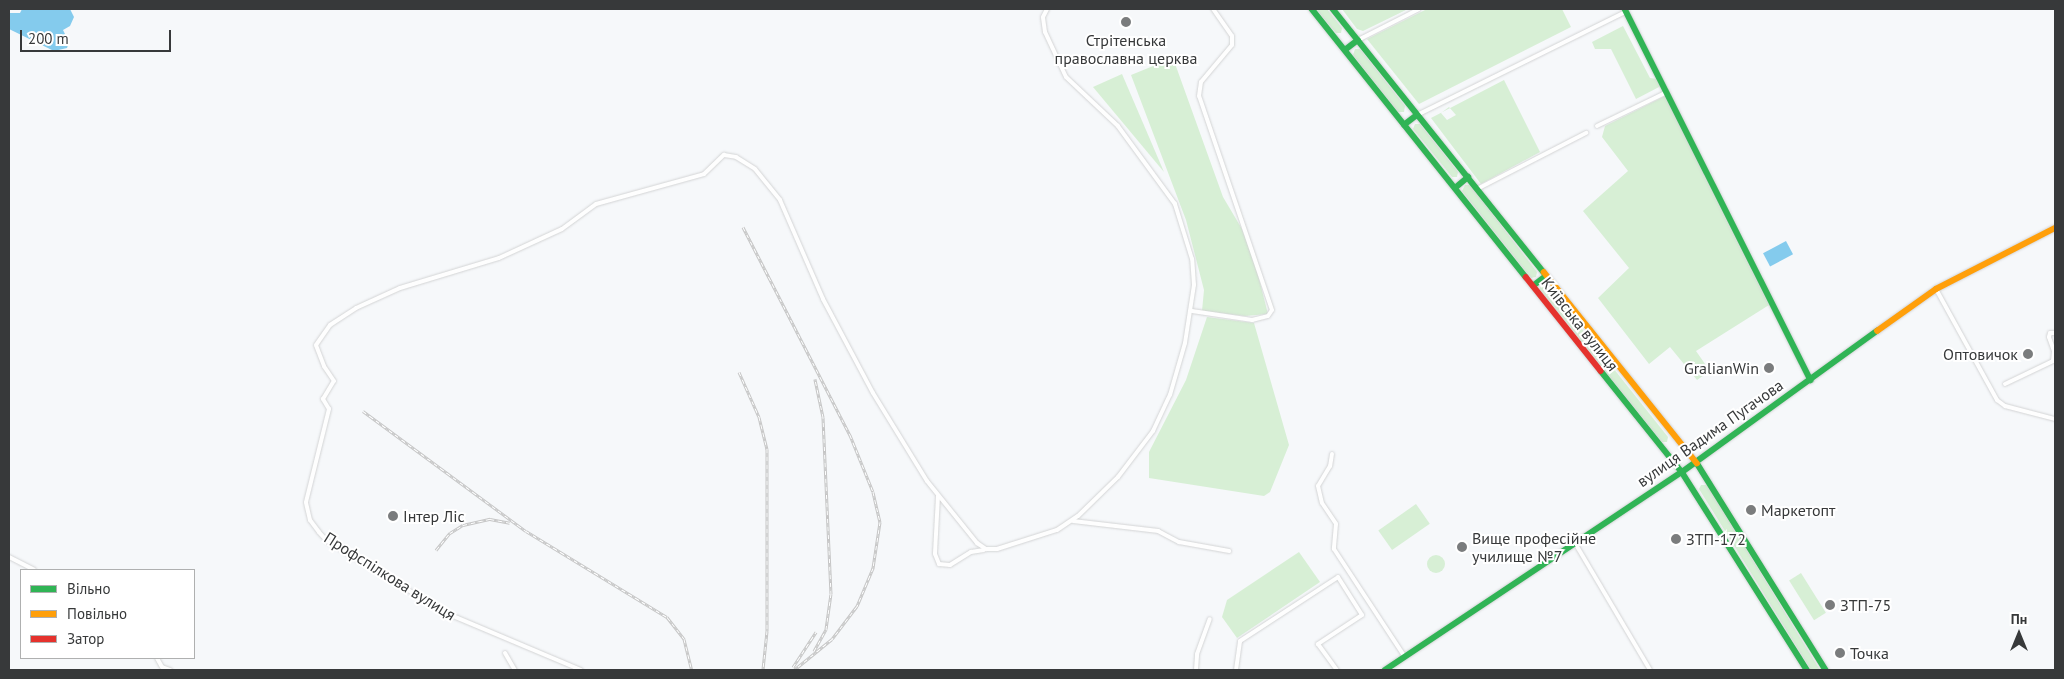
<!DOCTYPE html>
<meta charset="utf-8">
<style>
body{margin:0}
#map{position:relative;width:2064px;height:679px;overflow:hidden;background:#f6f8fa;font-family:"PT Sans",sans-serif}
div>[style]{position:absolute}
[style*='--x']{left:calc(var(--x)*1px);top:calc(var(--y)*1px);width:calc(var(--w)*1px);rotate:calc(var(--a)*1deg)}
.green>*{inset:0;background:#d7efd5;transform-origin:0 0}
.round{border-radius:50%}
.water>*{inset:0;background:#84cbed;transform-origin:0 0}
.roads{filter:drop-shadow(0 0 1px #d3d4d5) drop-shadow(0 0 1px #d3d4d5)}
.street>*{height:4px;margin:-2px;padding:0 2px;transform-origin:2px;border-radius:2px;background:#fefefe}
.fast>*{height:5.5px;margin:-2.75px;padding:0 2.75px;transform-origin:2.75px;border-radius:2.75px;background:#30b455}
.slow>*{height:5.5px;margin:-2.75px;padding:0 2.75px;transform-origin:2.75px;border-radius:2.75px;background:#ff9f0a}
.jam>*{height:5.5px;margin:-2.75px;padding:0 2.75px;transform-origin:2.75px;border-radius:2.75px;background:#e5322d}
.rail>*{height:3px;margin-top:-1.5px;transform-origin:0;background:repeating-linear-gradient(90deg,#fff 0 4px,#c5c5c5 0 8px);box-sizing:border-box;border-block:1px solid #c5c5c5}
.dots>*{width:14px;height:14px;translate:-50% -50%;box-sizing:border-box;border:2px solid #fff;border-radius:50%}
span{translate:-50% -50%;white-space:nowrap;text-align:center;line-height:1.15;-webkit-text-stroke:4px #fff;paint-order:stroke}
.poi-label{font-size:16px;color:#37393a}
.right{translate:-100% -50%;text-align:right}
.left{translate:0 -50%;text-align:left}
.street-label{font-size:16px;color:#37393a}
.frame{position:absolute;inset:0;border:10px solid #37393a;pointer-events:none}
.legend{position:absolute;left:20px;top:569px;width:175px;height:90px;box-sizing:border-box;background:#fff;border:1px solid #afb0b0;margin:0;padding:6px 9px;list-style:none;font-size:15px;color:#37393a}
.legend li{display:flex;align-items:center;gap:10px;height:25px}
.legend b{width:25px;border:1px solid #afb0b0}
.north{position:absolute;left:1994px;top:609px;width:50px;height:50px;-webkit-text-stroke:4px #fff;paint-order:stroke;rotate:0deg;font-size:14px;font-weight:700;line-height:20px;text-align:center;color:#37393a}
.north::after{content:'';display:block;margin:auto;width:18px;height:22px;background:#37393a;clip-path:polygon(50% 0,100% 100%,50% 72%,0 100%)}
.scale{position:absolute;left:20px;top:30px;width:151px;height:22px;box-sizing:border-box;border:2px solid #37393a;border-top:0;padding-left:6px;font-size:15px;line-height:18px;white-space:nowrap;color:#37393a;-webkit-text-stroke:4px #fff;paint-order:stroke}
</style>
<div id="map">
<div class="green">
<i style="clip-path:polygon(1316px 9px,1327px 9px,1342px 28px,1341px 33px,1336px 33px)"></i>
<i style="clip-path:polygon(1342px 9px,1408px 9px,1363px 31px,1357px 29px)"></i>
<i style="clip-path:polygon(1427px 9px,1562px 9px,1571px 27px,1419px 104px,1367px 39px)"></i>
<i style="clip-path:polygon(1623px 26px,1650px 78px,1657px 79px,1661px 86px,1636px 99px,1611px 49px,1595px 49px,1592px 42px)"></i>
<i style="clip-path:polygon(1355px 49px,1360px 49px,1405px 106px,1404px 112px,1398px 112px,1353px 55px)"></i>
<i style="clip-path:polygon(1173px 58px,1223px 197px,1242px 229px,1256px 267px,1268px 314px,1245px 316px,1202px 311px,1204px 290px,1186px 220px,1131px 75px)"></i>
<i style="clip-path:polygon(1122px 74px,1164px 172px,1093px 87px)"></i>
<i style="clip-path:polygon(evenodd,1504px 80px,1540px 152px,1481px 184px,1431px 118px,1504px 80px,1449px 107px,1456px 115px,1447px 120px,1441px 113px,1449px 107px)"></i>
<i style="clip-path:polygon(1665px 96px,1769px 305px,1696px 351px,1710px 371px,1697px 380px,1670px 347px,1649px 364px,1598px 298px,1629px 268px,1583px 211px,1628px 171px,1602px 137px,1605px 126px)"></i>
<i style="clip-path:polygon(1415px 124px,1420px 124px,1458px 172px,1457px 177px,1452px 177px,1413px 129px)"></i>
<i style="clip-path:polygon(1465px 185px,1470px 185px,1537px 272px,1536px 277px,1531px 278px,1462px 191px)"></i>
<i style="clip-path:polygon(1542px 285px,1547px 285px,1668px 437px,1667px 442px,1662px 442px,1539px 289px)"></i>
<i style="clip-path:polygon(1207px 317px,1254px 323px,1289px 445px,1270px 492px,1264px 496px,1149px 478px,1149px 452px,1186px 380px)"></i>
<i style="clip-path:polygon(1701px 485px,1707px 485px,1820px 670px,1811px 670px,1699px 489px)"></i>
<i style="left:1416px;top:504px;width:24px;height:46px;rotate:55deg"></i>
<i style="clip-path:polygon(1299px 552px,1320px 582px,1237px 638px,1222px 617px,1227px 600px)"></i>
<i class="round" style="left:1427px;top:555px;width:18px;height:18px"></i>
<i style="left:1801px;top:573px;width:47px;height:14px;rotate:58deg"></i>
</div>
<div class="water">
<i style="clip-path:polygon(22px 9px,70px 9px,74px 17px,70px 26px,63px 30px,69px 42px,67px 48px,54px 51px,9px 29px,9px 13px,20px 13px)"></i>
<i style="left:1786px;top:241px;width:15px;height:26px;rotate:62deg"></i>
</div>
<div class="roads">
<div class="street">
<i style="--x:1358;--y:40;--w:68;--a:-26.9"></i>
<i style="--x:1417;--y:115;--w:234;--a:-26.3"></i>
<i style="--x:1597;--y:126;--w:78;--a:-25.9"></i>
<i style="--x:1477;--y:189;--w:123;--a:-27.2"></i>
<i style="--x:1936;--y:289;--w:127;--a:61.2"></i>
<i style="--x:1997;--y:400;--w:10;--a:37"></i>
<i style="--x:2005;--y:406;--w:52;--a:14.6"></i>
<i style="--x:1192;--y:311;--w:61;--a:8.5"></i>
<i style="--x:1252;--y:320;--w:16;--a:-14"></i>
<i style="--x:1268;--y:316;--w:7;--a:-56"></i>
<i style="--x:1272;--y:310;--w:226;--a:-108.8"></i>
<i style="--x:1199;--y:96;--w:14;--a:-82"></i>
<i style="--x:1201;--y:82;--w:48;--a:-50"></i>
<i style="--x:1232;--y:45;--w:9;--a:-90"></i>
<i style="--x:1232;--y:36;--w:33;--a:-125"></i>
<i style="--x:2005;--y:384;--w:53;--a:-25.6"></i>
<i style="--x:2053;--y:361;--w:10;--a:-84"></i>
<i style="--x:2054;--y:351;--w:15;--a:-110"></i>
<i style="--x:2049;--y:337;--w:4;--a:-76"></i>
<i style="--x:2050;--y:333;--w:5;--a:0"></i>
<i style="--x:1332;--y:454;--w:12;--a:99"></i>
<i style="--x:1330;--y:466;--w:23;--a:121"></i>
<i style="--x:1318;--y:486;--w:17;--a:77"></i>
<i style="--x:1322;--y:503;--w:25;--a:56"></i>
<i style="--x:1336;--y:524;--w:25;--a:95"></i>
<i style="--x:1334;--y:549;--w:129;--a:56.7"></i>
<i style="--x:938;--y:496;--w:58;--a:93"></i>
<i style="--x:935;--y:554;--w:11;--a:68"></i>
<i style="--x:939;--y:564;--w:11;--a:5"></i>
<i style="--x:950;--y:565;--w:25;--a:-32"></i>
<i style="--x:971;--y:552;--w:13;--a:-9"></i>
<i style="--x:1073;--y:521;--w:86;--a:6.7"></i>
<i style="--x:1158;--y:531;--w:24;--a:28"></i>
<i style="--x:1179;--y:542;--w:51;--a:10.2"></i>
<i style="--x:1575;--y:543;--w:147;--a:59.4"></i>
<i style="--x:9;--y:557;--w:28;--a:27"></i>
<i style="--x:505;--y:653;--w:20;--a:60"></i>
<i style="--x:157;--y:658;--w:10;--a:61"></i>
<i style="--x:162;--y:667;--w:9;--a:21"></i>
<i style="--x:581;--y:670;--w:147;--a:-157.1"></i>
<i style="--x:446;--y:613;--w:139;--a:-148.8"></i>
<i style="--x:327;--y:541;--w:12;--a:-132"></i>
<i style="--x:319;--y:532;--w:15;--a:-127"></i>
<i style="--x:310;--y:520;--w:18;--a:-103"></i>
<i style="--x:306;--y:502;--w:96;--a:-76.1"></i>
<i style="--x:329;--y:409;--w:12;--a:-121"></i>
<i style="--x:323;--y:399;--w:21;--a:-59"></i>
<i style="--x:334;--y:381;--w:18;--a:-124"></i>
<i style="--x:324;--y:366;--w:22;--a:-111"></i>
<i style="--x:316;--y:345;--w:24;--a:-55"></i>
<i style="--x:330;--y:325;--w:31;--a:-33"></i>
<i style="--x:356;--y:308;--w:48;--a:-24.4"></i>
<i style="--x:400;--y:288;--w:103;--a:-16.9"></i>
<i style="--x:499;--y:258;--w:69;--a:-24.7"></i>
<i style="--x:562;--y:229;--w:42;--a:-36.3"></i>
<i style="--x:596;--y:204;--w:112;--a:-15.5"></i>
<i style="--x:704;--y:174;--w:28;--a:-44"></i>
<i style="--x:724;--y:155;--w:12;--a:9"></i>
<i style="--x:736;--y:157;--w:22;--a:32"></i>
<i style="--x:755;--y:169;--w:40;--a:51"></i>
<i style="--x:780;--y:200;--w:108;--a:66.5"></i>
<i style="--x:823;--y:299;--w:106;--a:62"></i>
<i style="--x:873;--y:393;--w:103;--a:58.5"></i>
<i style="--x:927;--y:481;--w:80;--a:51.1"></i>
<i style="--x:977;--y:543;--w:11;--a:34"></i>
<i style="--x:986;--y:549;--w:11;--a:0"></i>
<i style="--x:997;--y:549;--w:63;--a:-17.6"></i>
<i style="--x:1057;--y:530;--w:25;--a:-34"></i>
<i style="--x:1078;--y:516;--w:56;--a:-44.3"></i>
<i style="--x:1118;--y:477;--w:58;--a:-52.7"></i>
<i style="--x:1153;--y:431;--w:40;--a:-65"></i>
<i style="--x:1170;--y:395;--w:54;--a:-73.9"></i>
<i style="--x:1185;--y:343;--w:59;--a:-81.2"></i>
<i style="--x:1194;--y:285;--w:26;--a:-94"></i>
<i style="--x:1192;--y:259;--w:58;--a:-107.2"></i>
<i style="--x:1175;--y:204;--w:97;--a:-126.2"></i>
<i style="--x:1118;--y:126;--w:71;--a:-136.7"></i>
<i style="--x:1066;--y:77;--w:50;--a:-115"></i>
<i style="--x:1045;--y:32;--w:15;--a:-98"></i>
<i style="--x:1043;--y:17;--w:9;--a:-63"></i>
<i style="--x:1196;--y:670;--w:16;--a:-86"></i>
<i style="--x:1197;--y:654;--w:37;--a:-70"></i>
<i style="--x:1236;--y:670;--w:29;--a:-82"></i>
<i style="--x:1240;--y:641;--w:117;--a:-33.1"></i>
<i style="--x:1338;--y:577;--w:45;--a:57.7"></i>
<i style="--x:1362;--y:615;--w:53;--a:146.6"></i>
<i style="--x:1318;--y:644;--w:32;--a:54"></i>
</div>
<div class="fast">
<i style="--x:1312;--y:9;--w:343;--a:51.4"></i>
<i style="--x:1333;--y:9;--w:337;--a:51.3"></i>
<i style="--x:1625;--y:9;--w:415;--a:63.4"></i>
<i style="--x:1345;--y:50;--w:16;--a:-38"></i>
<i style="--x:1404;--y:125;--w:16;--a:-38"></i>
<i style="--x:1455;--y:188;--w:17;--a:-40"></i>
<i style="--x:1533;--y:286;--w:16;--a:-38"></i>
<i style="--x:1601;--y:371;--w:129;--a:51.3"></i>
<i style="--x:1682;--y:472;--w:241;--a:-35.9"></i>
<i style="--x:1697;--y:463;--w:244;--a:58.1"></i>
<i style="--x:1385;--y:670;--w:357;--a:-33.7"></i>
<i style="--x:1682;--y:472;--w:234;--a:57.7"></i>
</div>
<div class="slow">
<i style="--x:1544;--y:272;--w:245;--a:51.3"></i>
<i style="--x:1877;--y:331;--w:72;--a:-35.4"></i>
<i style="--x:1936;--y:289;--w:134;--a:-27.1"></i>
</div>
<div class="jam">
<i style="--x:1526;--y:277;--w:120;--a:51.4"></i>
</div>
</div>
<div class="rail">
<i style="--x:743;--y:227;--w:234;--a:62.8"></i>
<i style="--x:850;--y:435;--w:61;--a:68"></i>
<i style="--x:873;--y:492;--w:31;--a:77"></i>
<i style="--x:880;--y:522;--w:47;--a:98.7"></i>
<i style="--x:873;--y:568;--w:41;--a:112.8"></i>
<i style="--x:857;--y:606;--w:41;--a:127.1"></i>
<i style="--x:832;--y:639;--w:49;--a:140.8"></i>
<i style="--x:739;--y:372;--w:49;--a:66"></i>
<i style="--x:759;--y:417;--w:33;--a:76"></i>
<i style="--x:767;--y:449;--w:182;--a:90"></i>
<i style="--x:767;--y:631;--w:39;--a:96"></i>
<i style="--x:363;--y:411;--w:202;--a:36.4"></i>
<i style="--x:526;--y:531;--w:165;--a:31.4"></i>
<i style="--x:667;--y:617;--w:28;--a:52"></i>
<i style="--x:684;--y:639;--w:32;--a:76"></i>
<i style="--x:436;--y:550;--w:22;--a:-51"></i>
<i style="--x:450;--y:533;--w:15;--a:-32"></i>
<i style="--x:463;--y:525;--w:28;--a:-13"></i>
<i style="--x:490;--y:519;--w:20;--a:11"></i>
<i style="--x:814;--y:651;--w:25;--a:-61"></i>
<i style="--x:826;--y:629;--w:35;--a:-82"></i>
<i style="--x:831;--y:594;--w:177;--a:-92.6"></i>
<i style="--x:823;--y:417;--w:39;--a:-102"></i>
<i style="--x:793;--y:667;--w:42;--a:-56.7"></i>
</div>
<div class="dots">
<i style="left:1126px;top:22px;background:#7a7c7d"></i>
<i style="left:2028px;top:354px;background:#7a7c7d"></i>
<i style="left:1769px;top:368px;background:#7a7c7d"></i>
<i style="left:1751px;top:510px;background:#7a7c7d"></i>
<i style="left:393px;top:516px;background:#7a7c7d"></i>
<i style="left:1676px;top:539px;background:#7a7c7d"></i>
<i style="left:1462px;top:547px;background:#7a7c7d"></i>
<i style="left:1830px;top:605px;background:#7a7c7d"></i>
<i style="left:1840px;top:653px;background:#7a7c7d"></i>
</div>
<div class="poi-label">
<span style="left:1126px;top:49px">Стрітенська<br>православна церква</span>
<span class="right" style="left:2018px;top:354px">Оптовичок</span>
<span class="right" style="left:1759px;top:368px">GralianWin</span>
<span class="left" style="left:1761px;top:510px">Маркетопт</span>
<span class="left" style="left:403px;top:516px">Інтер Ліс</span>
<span class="left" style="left:1472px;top:547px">Вище професійне<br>училище №7</span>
<span class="left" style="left:1686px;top:539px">ЗТП-172</span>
<span class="left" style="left:1840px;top:605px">ЗТП-75</span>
<span class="left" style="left:1850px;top:653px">Точка</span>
</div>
<div class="street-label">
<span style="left:1580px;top:324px;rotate:52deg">Київська вулиця</span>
<span style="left:1710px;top:433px;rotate:-35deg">вулиця Вадима Пугачова</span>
<span style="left:390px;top:576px;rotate:32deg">Профспілкова вулиця</span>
</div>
<div class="frame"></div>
<ul class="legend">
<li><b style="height:6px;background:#30b455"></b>Вільно</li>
<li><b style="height:6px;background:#ff9f0a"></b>Повільно</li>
<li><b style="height:6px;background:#e5322d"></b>Затор</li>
</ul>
<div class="north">Пн</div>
<div class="scale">200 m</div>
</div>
